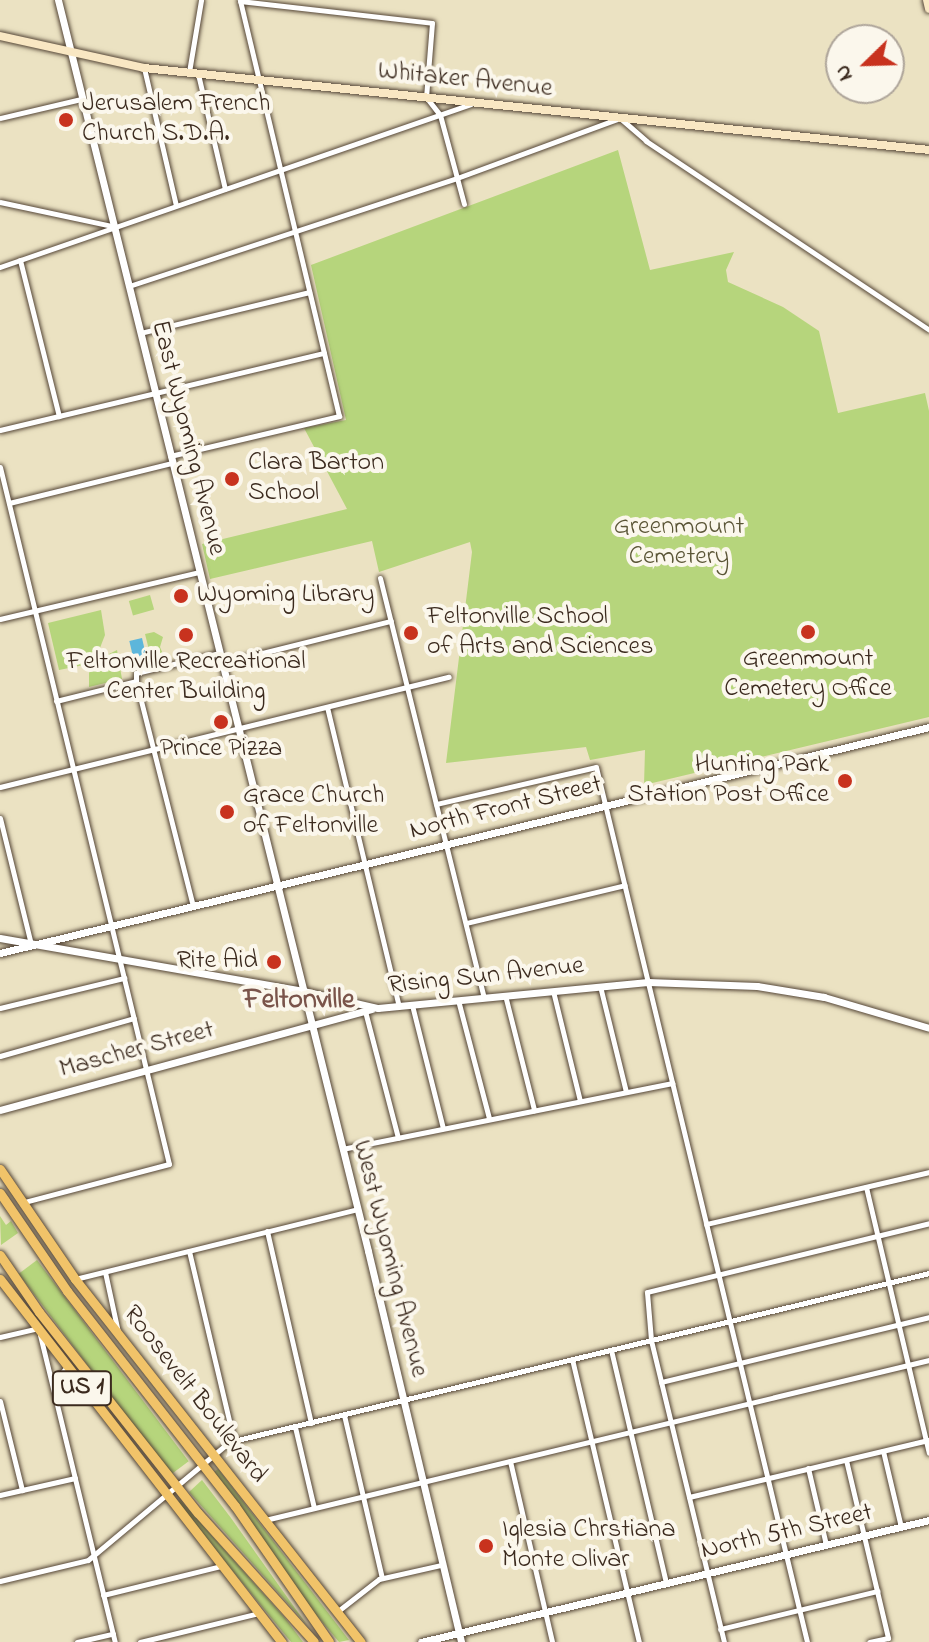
<!DOCTYPE html>
<style>
body{margin:0}
#map{position:relative;width:929px;height:1642px;overflow:hidden;background:#ebe2c2;font-family:"Indie Flower",sans-serif}
div>[style]{position:absolute}
[style*='--x']{left:calc(var(--x)*1px);top:calc(var(--y)*1px);width:calc(var(--w)*1px);rotate:calc(var(--a)*1deg)}
.green>*{inset:0;background:#b6d57c;transform-origin:0 0}
.water>*{inset:0;background:#5db6db;transform-origin:0 0}
.roads{filter:drop-shadow(0 0 2px #554637) drop-shadow(0 0 2px #554637)}
.minor>*{height:5px;margin:-2.5px;padding:0 2.5px;transform-origin:2.5px;border-radius:2.5px;background:#fff}
.tertiary>*{height:7px;margin:-3.5px;padding:0 3.5px;transform-origin:3.5px;border-radius:3.5px;background:#fff}
.secondary>*{height:8px;margin:-4px;padding:0 4px;transform-origin:4px;border-radius:4px;background:#f9e7c3}
.trunk>*{height:9px;margin:-4.5px;padding:0 4.5px;transform-origin:4.5px;border-radius:4.5px;background:#f1c369}
.dots>*{width:22px;height:22px;translate:-50% -50%;box-sizing:border-box;border:4px solid #fbf7ec;border-radius:50%}
span{translate:-50% -50%;white-space:nowrap;text-align:center;line-height:1.15;-webkit-text-stroke:8px #fbf7ec;paint-order:stroke}
.shield-label span{padding:2px 6px;background:#fbf7ec;border:2px solid;border-radius:6px;-webkit-text-stroke-width:0}
.shield-label{font-size:24px;color:#3b2a1e;font-weight:700}
.street-label{font-size:26px;color:#3b2a1e}
.poi-label{font-size:26px;color:#3b2a1e}
.left{translate:0 -50%;text-align:left}
.right{translate:-100% -50%;text-align:right}
.park-label{font-size:26px;color:#5a5536}
.neighbourhood-label{font-size:28px;color:#7a544a;font-weight:700}
.north{position:absolute;left:825px;top:24px;width:80px;height:80px;box-sizing:border-box;background:#fbf7ec;border:2px solid #aea59a;border-radius:50%;rotate:247deg;font-size:22px;font-weight:700;line-height:32px;text-align:center;color:#3b2a1e}
.north::after{content:'';display:block;margin:auto;width:28px;height:36px;background:#c8321e;clip-path:polygon(50% 0,100% 100%,50% 72%,0 100%)}
</style>
<div id="map">
<div class="green">
<i style="clip-path:polygon(618px 150px,650px 270px,734px 252px,726px 270px,728px 282px,783px 307px,819px 331px,838px 413px,925px 393px,929px 411px,929px 717px,644px 785px,645px 750px,590px 760px,586px 747px,446px 763px,472px 552px,470px 542px,379px 572px,372px 541px,210px 579px,202px 544px,347px 509px,304px 428px,346px 420px,311px 265px)"></i>
<i style="left:150px;top:595px;width:15px;height:22px;rotate:74deg"></i>
<i style="clip-path:polygon(101px 610px,105px 635px,98px 653px,84px 665px,59px 670px,48px 623px)"></i>
<i style="clip-path:polygon(154px 632px,163px 637px,160px 647px,165px 659px,152px 662px,145px 634px)"></i>
<i style="clip-path:polygon(117px 650px,122px 679px,89px 687px,89px 673px,95px 661px)"></i>
<i style="clip-path:polygon(0 1216px,6px 1225px,11px 1221px,18px 1233px,1px 1245px)"></i>
<i style="left:37px;top:1260px;width:252px;height:23px;rotate:53deg"></i>
<i style="clip-path:polygon(218px 1469px,349px 1640px,339px 1642px,303px 1599px,214px 1472px)"></i>
<i style="clip-path:polygon(202px 1480px,231px 1518px,307px 1625px,189px 1492px)"></i>
<i style="clip-path:polygon(180px 1500px,285px 1618px,303px 1642px,291px 1642px,177px 1503px)"></i>
</div>
<div class="water">
<i style="left:142px;top:638px;width:23px;height:13px;rotate:77deg"></i>
</div>
<div class="roads">
<div class="minor">
<i style="--x:240;--y:1;--w:193;--a:6.5"></i>
<i style="--x:432;--y:23;--w:74;--a:94.6"></i>
<i style="--x:426;--y:97;--w:23;--a:52"></i>
<i style="--x:440;--y:115;--w:92;--a:74.9"></i>
<i style="--x:144;--y:68;--w:141;--a:76.9"></i>
<i style="--x:189;--y:72;--w:73;--a:-80.5"></i>
<i style="--x:198;--y:74;--w:118;--a:76.8"></i>
<i style="--x:0;--y:118;--w:83;--a:-13.2"></i>
<i style="--x:0;--y:202;--w:115;--a:12.1"></i>
<i style="--x:20;--y:260;--w:161;--a:76"></i>
<i style="--x:0;--y:267;--w:498;--a:-19.1"></i>
<i style="--x:129;--y:286;--w:345;--a:-18.2"></i>
<i style="--x:457;--y:178;--w:174;--a:-20.2"></i>
<i style="--x:620;--y:118;--w:35;--a:41"></i>
<i style="--x:646;--y:141;--w:340;--a:33.7"></i>
<i style="--x:140;--y:333;--w:174;--a:-13.6"></i>
<i style="--x:0;--y:430;--w:333;--a:-13.4"></i>
<i style="--x:170;--y:456;--w:174;--a:-13.3"></i>
<i style="--x:339;--y:416;--w:428;--a:-103.4"></i>
<i style="--x:0;--y:467;--w:717;--a:76.37"></i>
<i style="--x:169;--y:1164;--w:150;--a:165.3"></i>
<i style="--x:9;--y:503;--w:168;--a:-13.8"></i>
<i style="--x:380;--y:578;--w:432;--a:76.1"></i>
<i style="--x:0;--y:619;--w:204;--a:-13.3"></i>
<i style="--x:222;--y:663;--w:174;--a:-14"></i>
<i style="--x:136;--y:681;--w:232;--a:75.8"></i>
<i style="--x:136;--y:681;--w:8;--a:-90"></i>
<i style="--x:136;--y:673;--w:85;--a:-13.5"></i>
<i style="--x:56;--y:701;--w:82;--a:-14"></i>
<i style="--x:327;--y:707;--w:308;--a:76.5"></i>
<i style="--x:0;--y:787;--w:462;--a:-13.8"></i>
<i style="--x:436;--y:804;--w:164;--a:-13"></i>
<i style="--x:596;--y:767;--w:900;--a:76.44"></i>
<i style="--x:0;--y:818;--w:130;--a:76.2"></i>
<i style="--x:466;--y:923;--w:163;--a:-13.4"></i>
<i style="--x:600;--y:986;--w:109;--a:76.2"></i>
<i style="--x:553;--y:991;--w:113;--a:76.2"></i>
<i style="--x:505;--y:995;--w:119;--a:75.8"></i>
<i style="--x:458;--y:1000;--w:122;--a:75.3"></i>
<i style="--x:412;--y:1005;--w:127;--a:75.9"></i>
<i style="--x:0;--y:1008;--w:128;--a:-13.6"></i>
<i style="--x:365;--y:1011;--w:131;--a:75.4"></i>
<i style="--x:0;--y:1056;--w:139;--a:-15.8"></i>
<i style="--x:342;--y:1149;--w:337;--a:-11.3"></i>
<i style="--x:866;--y:1187;--w:273;--a:76.7"></i>
<i style="--x:706;--y:1224;--w:229;--a:-13.1"></i>
<i style="--x:267;--y:1231;--w:197;--a:77.1"></i>
<i style="--x:189;--y:1251;--w:195;--a:76.7"></i>
<i style="--x:105;--y:1272;--w:61;--a:77.8"></i>
<i style="--x:75;--y:1279;--w:291;--a:-13.9"></i>
<i style="--x:40;--y:1335;--w:316;--a:76.3"></i>
<i style="--x:0;--y:1337;--w:36;--a:-13"></i>
<i style="--x:611;--y:1350;--w:239;--a:76.7"></i>
<i style="--x:572;--y:1359;--w:291;--a:76.7"></i>
<i style="--x:661;--y:1382;--w:276;--a:-13.6"></i>
<i style="--x:53;--y:1383;--w:20;--a:-49"></i>
<i style="--x:0;--y:1401;--w:92;--a:76.1"></i>
<i style="--x:344;--y:1415;--w:167;--a:76.9"></i>
<i style="--x:295;--y:1427;--w:83;--a:76.8"></i>
<i style="--x:883;--y:1451;--w:78;--a:76.7"></i>
<i style="--x:846;--y:1460;--w:183;--a:76.7"></i>
<i style="--x:888;--y:1638;--w:19;--a:168"></i>
<i style="--x:510;--y:1461;--w:186;--a:76.9"></i>
<i style="--x:808;--y:1468;--w:79;--a:76.8"></i>
<i style="--x:0;--y:1495;--w:77;--a:-12.8"></i>
<i style="--x:689;--y:1497;--w:247;--a:-13.4"></i>
<i style="--x:265;--y:1520;--w:683;--a:-13.55"></i>
<i style="--x:0;--y:1581;--w:90;--a:-13.4"></i>
<i style="--x:88;--y:1560;--w:184;--a:-39.9"></i>
<i style="--x:229;--y:1442;--w:720;--a:-13.57"></i>
<i style="--x:103;--y:1595;--w:122;--a:-13.8"></i>
<i style="--x:338;--y:1611;--w:52;--a:-38"></i>
<i style="--x:379;--y:1579;--w:64;--a:-12.7"></i>
<i style="--x:720;--y:1629;--w:162;--a:-13.6"></i>
<i style="--x:77;--y:1642;--w:37;--a:-13"></i>
<i style="--x:140;--y:1642;--w:122;--a:-13.7"></i>
<i style="--x:724;--y:1642;--w:311;--a:-103.6"></i>
<i style="--x:651;--y:1340;--w:48;--a:-94.8"></i>
<i style="--x:647;--y:1292;--w:290;--a:-13.7"></i>
</div>
<div class="tertiary">
<i style="--x:58;--y:0;--w:1289;--a:76.08"></i>
<i style="--x:368;--y:1251;--w:402;--a:76.6"></i>
<i style="--x:0;--y:938;--w:308;--a:9.9"></i>
<i style="--x:303;--y:991;--w:77;--a:12.8"></i>
<i style="--x:378;--y:1008;--w:271;--a:-5.5"></i>
<i style="--x:648;--y:982;--w:109;--a:2.1"></i>
<i style="--x:757;--y:986;--w:68;--a:9.3"></i>
<i style="--x:824;--y:997;--w:109;--a:16.4"></i>
<i style="--x:0;--y:953;--w:956;--a:-13.67"></i>
<i style="--x:0;--y:1110;--w:385;--a:-15.2"></i>
<i style="--x:421;--y:1642;--w:522;--a:-13.5"></i>
</div>
<div class="secondary">
<i style="--x:927;--y:0;--w:9;--a:77"></i>
<i style="--x:0;--y:36;--w:148;--a:12.5"></i>
<i style="--x:144;--y:68;--w:789;--a:5.96"></i>
</div>
<div class="trunk">
<i style="--x:0;--y:1169;--w:133;--a:55.7"></i>
<i style="--x:75;--y:1279;--w:462;--a:51.8"></i>
<i style="--x:0;--y:1193;--w:119;--a:55.6"></i>
<i style="--x:67;--y:1291;--w:273;--a:52"></i>
<i style="--x:235;--y:1506;--w:165;--a:55.3"></i>
<i style="--x:0;--y:1255;--w:69;--a:55.6"></i>
<i style="--x:39;--y:1312;--w:256;--a:51.7"></i>
<i style="--x:198;--y:1513;--w:173;--a:48"></i>
<i style="--x:0;--y:1279;--w:460;--a:52.2"></i>
</div>
</div>
<div class="dots">
<i style="left:66px;top:120px;background:#c8321e"></i>
<i style="left:232px;top:479px;background:#c8321e"></i>
<i style="left:181px;top:596px;background:#c8321e"></i>
<i style="left:808px;top:632px;background:#c8321e"></i>
<i style="left:411px;top:633px;background:#c8321e"></i>
<i style="left:186px;top:635px;background:#c8321e"></i>
<i style="left:221px;top:722px;background:#c8321e"></i>
<i style="left:845px;top:781px;background:#c8321e"></i>
<i style="left:227px;top:812px;background:#c8321e"></i>
<i style="left:274px;top:962px;background:#c8321e"></i>
<i style="left:486px;top:1546px;background:#c8321e"></i>
</div>
<div class="shield-label">
<span style="left:82px;top:1388px">US 1</span>
</div>
<div class="street-label">
<span style="left:465px;top:81px;rotate:6deg">Whitaker Avenue</span>
<span style="left:187px;top:438px;rotate:76deg">East Wyoming Avenue</span>
<span style="left:506px;top:809px;rotate:-14deg">North Front Street</span>
<span style="left:486px;top:977px;rotate:-6deg">Rising Sun Avenue</span>
<span style="left:137px;top:1051px;rotate:-15deg">Mascher Street</span>
<span style="left:389px;top:1259px;rotate:76deg">West Wyoming Avenue</span>
<span style="left:194px;top:1395px;rotate:52deg">Roosevelt Boulevard</span>
<span style="left:787px;top:1533px;rotate:-13deg">North 5th Street</span>
</div>
<div class="poi-label">
<span class="left" style="left:82px;top:120px">Jerusalem French<br>Church S.D.A.</span>
<span class="left" style="left:248px;top:479px">Clara Barton<br>School</span>
<span class="left" style="left:197px;top:596px">Wyoming Library</span>
<span class="left" style="left:427px;top:633px">Feltonville School<br>of Arts and Sciences</span>
<span style="left:808px;top:675px">Greenmount<br>Cemetery Office</span>
<span style="left:186px;top:678px">Feltonville Recreational<br>Center Building</span>
<span style="left:221px;top:750px">Prince Pizza</span>
<span class="right" style="left:829px;top:781px">Hunting Park<br>Station Post Office</span>
<span class="left" style="left:243px;top:812px">Grace Church<br>of Feltonville</span>
<span class="right" style="left:258px;top:962px">Rite Aid</span>
<span class="left" style="left:502px;top:1546px">Iglesia Chrstiana<br>Monte Olivar</span>
</div>
<div class="park-label">
<span style="left:679px;top:543px">Greenmount<br>Cemetery</span>
</div>
<div class="neighbourhood-label">
<span style="left:299px;top:1001px">Feltonville</span>
</div>
<div class="north">N</div>
</div>
